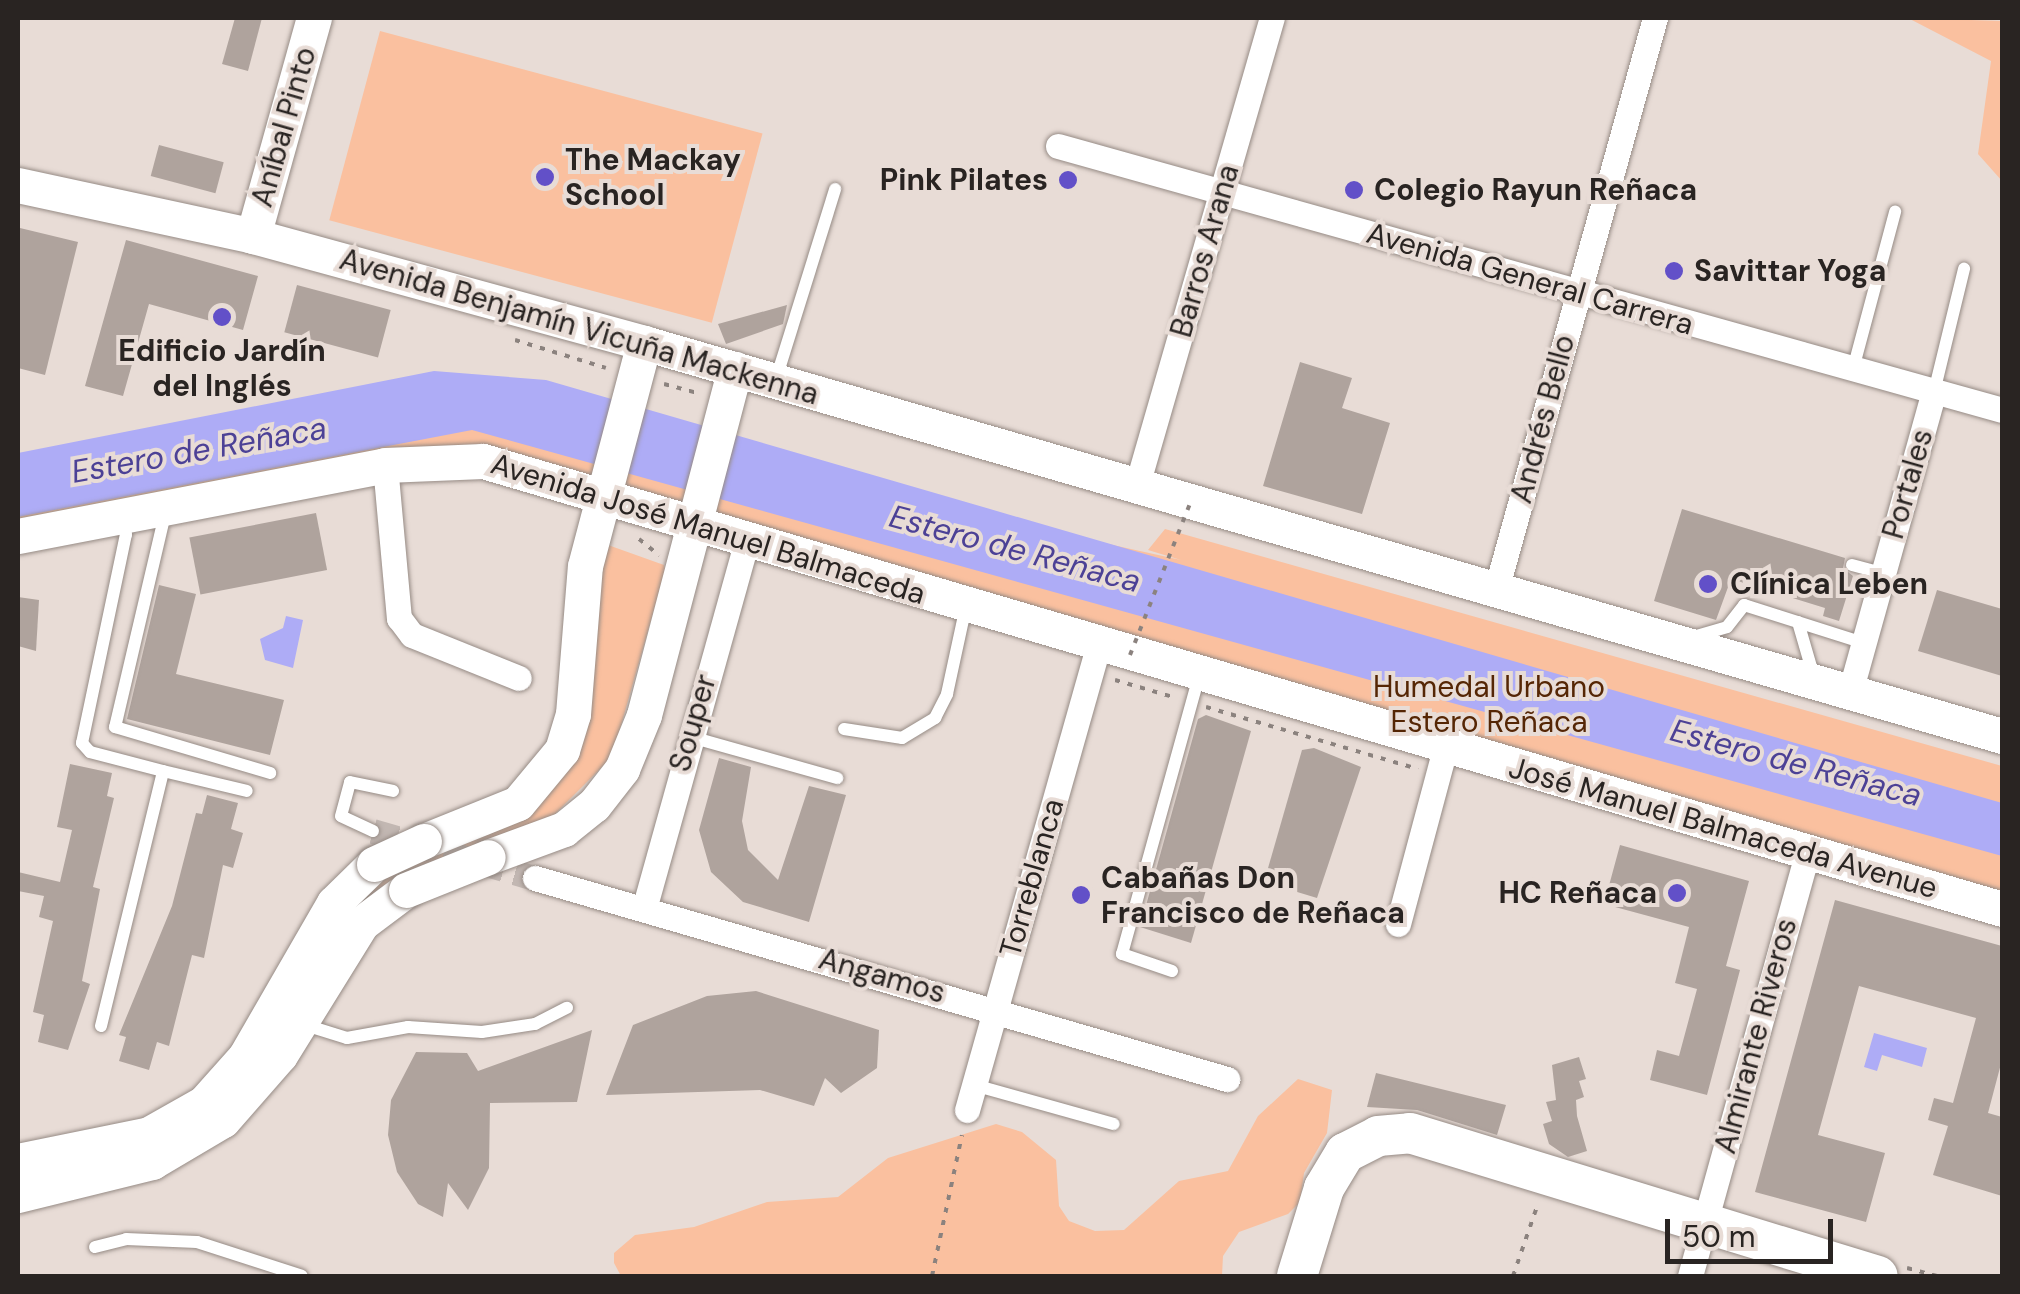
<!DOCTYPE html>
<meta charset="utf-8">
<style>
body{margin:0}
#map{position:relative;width:2020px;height:1294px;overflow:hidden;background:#e8dcd6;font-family:"DM Sans",sans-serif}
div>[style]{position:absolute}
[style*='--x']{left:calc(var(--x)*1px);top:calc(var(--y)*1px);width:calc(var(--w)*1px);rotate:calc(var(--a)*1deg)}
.green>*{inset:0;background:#fac09f;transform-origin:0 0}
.water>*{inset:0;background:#aeacf6}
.building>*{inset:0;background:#afa39d;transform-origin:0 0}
.street-tunnel>*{height:25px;margin-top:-12.5px;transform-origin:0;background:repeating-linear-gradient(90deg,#c2b7b2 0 25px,transparent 0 37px)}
.path>*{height:4px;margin-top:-2px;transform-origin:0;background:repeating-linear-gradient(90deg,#8b827e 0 5px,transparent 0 13px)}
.roads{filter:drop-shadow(0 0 2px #968b85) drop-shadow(0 0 2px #968b85)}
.lane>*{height:12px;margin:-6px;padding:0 6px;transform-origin:6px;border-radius:6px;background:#fff}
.street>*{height:25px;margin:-12.5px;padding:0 12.5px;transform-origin:12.5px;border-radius:12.5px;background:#fff}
.secondary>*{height:35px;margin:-17.5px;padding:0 17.5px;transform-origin:17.5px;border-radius:17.5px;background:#fff}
.primary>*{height:40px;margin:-20px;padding:0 20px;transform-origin:20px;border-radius:20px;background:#fff}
.path-bridge>*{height:4px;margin-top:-2px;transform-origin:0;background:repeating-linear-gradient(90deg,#8b827e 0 5px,transparent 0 13px)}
.bridges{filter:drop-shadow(0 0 2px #968b85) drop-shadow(0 0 2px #968b85)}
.secondary-bridge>*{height:35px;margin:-17.5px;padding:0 17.5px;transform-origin:17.5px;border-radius:17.5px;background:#fff}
.dots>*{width:28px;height:28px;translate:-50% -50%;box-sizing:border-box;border:5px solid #e8dcd6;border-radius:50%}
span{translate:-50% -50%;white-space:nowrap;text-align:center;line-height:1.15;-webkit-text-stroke:8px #e8dcd6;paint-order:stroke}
.street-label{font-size:30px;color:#292422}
.poi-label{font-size:30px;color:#292422;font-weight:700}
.left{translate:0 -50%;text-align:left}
.right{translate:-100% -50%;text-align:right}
.park-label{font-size:30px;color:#552605}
.water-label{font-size:32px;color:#4c4196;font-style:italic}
.frame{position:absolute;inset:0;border:20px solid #292422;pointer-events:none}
.scale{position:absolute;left:1665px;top:1219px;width:168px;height:45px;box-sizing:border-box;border:5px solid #292422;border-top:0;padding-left:12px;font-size:30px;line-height:35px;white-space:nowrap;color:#292422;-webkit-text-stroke:8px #e8dcd6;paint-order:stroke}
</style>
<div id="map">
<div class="green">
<i style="clip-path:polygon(1908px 18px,2002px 21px,2002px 181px,1978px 154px,1991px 61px)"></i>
<i style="left:380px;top:31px;width:396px;height:196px;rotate:15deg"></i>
<i style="clip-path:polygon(396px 387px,1181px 560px,1148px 550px,1165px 529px,2002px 766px,2002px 898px,520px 462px,18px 536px,18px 469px)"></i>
<i style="clip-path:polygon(608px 545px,664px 565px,665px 571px,612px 757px,553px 816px,416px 867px,379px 888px,351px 913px,282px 1031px,180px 1127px,364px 887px,527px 812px,559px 781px,588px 723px,593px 610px)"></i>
<i style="clip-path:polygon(1298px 1079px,1332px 1090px,1327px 1133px,1304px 1173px,1300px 1202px,1288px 1214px,1239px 1232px,1223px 1256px,1222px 1276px,621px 1276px,614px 1263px,614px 1253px,635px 1235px,694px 1227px,767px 1202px,838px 1197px,888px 1158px,996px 1124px,1022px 1132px,1056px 1160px,1059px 1206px,1069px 1221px,1095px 1231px,1124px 1230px,1179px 1181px,1228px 1171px,1258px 1116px)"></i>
</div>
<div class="water">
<i style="clip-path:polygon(434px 371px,546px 380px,2002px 803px,2002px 856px,472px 430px,18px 517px,18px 453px)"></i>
<i style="clip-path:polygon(286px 616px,303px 620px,293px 668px,265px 660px,260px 639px,283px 628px)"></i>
<i style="clip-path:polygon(1874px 1033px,1927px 1048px,1922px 1067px,1882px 1055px,1877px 1071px,1864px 1067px)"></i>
</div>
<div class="building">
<i style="clip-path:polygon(235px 18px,262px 18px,248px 71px,222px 64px)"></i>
<i style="left:159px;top:145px;width:67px;height:32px;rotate:15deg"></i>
<i style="clip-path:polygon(20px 228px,78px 242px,45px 375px,18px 368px)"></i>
<i style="clip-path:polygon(126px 240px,258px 276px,243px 330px,149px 304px,123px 396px,85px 386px)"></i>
<i style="left:297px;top:285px;width:97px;height:49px;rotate:15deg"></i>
<i style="clip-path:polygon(787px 305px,783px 324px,726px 344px,718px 324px)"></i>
<i style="clip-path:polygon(1300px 362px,1352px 378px,1342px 408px,1390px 423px,1362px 514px,1263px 486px)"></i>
<i style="clip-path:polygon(1682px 509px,1845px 558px,1843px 568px,1853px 576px,1839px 621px,1823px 616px,1825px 608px,1731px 579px,1716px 620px,1654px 601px)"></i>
<i style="left:316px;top:513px;width:58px;height:129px;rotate:79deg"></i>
<i style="clip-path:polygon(159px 585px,196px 594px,176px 674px,284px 700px,270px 755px,127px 719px)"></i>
<i style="clip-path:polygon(1937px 590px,2002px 609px,2002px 676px,1918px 651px)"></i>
<i style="clip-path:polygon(18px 597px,39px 600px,36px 651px,18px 646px)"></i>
<i style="clip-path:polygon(1206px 715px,1251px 731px,1191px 943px,1140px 927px,1198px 719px)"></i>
<i style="clip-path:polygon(1314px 748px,1361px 767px,1317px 898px,1264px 882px,1302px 750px)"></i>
<i style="clip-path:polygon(719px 758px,751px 767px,742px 821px,748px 850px,778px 880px,809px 786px,846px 795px,809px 922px,743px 902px,711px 872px,699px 830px)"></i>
<i style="clip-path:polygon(70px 764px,112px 773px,107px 796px,114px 798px,93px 887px,100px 889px,82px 981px,90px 984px,68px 1050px,38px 1042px,44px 1015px,33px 1012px,53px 921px,39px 917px,44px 896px,18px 891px,18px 872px,60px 882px,72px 830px,57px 827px)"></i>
<i style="clip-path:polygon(207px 795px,238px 803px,231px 829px,243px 833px,233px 868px,223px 865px,204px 958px,192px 955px,169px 1046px,157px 1042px,149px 1070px,119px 1061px,126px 1037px,119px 1035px,172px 906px,196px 813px,202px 814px)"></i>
<i style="clip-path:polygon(1620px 845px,1749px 881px,1726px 966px,1740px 970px,1707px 1095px,1650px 1080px,1657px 1050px,1679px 1056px,1697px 989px,1675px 983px,1689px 927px,1604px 904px)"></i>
<i style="clip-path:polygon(1835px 900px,2002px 946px,2002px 1060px,1988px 1113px,2002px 1117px,2002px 1196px,1933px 1175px,1948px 1126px,1928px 1120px,1934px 1098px,1953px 1103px,1976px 1018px,1859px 986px,1818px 1135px,1885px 1153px,1866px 1222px,1755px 1192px)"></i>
<i style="clip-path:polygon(756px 991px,879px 1030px,877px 1068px,841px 1093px,825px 1078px,814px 1106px,760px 1090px,606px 1095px,633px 1025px,707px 996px)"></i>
<i style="clip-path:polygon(592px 1030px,577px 1102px,490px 1103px,489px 1168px,468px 1210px,448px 1183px,443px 1217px,418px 1204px,397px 1172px,388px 1135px,391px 1100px,416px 1052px,467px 1053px,478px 1071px)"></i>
<i style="clip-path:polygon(1579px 1057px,1586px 1079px,1579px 1081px,1584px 1097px,1576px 1100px,1577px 1116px,1587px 1151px,1568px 1157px,1549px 1144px,1543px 1124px,1552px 1121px,1546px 1102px,1556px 1100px,1552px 1065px)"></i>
<i style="clip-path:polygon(1376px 1073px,1506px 1105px,1497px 1135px,1417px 1110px,1367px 1107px)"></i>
</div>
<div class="street-tunnel">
<i style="--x:373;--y:831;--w:169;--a:16.2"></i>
</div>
<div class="path">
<i style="--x:515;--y:340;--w:95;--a:17.1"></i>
<i style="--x:664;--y:384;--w:35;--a:15"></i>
<i style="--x:639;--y:539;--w:26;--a:39"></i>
<i style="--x:1115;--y:680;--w:60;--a:16.3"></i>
<i style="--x:1206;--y:707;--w:221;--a:16.3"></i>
<i style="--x:1907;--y:1268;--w:31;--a:15"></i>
<i style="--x:932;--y:1276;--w:144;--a:-78"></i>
<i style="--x:1513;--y:1276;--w:76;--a:-70.9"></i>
</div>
<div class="roads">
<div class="lane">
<i style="--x:1853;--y:369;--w:163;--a:-75"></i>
<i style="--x:776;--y:379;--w:199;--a:-72.7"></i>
<i style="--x:1934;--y:392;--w:127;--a:-76.3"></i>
<i style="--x:166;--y:510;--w:223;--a:103.2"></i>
<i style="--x:115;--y:727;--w:162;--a:16.5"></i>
<i style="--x:1852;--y:565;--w:31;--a:15"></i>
<i style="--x:1798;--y:622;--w:57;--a:73.8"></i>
<i style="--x:1693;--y:637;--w:35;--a:-16"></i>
<i style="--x:1727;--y:627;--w:28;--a:-52"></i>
<i style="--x:1744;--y:605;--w:126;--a:17.6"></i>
<i style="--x:844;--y:729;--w:59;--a:8.8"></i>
<i style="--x:902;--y:738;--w:39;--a:-31"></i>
<i style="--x:935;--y:718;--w:27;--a:-63"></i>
<i style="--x:947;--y:694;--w:90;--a:-77.8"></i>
<i style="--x:691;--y:737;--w:152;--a:15.7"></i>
<i style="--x:163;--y:771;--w:86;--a:13.4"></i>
<i style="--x:373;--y:831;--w:35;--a:-155"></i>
<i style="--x:341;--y:816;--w:35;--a:-75"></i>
<i style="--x:350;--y:782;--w:44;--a:11.8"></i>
<i style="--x:1172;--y:971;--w:53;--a:-161.2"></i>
<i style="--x:1122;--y:954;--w:288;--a:-74.5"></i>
<i style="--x:302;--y:1024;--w:47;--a:17.3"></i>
<i style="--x:347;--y:1038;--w:62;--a:-10.2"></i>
<i style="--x:408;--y:1027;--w:74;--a:3.9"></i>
<i style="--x:482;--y:1032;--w:54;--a:-8.6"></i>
<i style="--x:535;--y:1024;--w:36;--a:-27"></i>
<i style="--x:101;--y:1026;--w:262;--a:-76.3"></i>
<i style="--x:163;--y:771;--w:75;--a:-165.4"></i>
<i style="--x:90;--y:752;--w:12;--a:-132"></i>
<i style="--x:82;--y:743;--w:213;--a:-78.1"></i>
<i style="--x:126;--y:535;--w:18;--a:-99"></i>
<i style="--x:974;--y:1085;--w:145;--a:15.6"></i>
<i style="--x:95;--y:1247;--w:32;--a:-14"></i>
<i style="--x:126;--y:1239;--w:71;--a:2.4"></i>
<i style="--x:197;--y:1242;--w:110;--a:17.9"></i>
</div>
<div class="street">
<i style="--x:1058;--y:146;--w:980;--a:15.62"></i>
<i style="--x:385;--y:465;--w:154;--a:84.8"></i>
<i style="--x:399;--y:618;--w:21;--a:53"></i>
<i style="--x:412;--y:635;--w:115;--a:21.9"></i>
<i style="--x:1137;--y:485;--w:486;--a:-73.9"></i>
<i style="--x:1496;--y:590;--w:594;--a:-74.47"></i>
<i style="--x:1850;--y:692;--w:312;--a:-74.4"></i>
<i style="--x:535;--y:878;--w:721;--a:16.2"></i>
<i style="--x:644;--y:909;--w:384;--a:-74.4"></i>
<i style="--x:1398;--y:924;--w:182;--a:-75"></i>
<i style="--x:967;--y:1110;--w:482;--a:-74.2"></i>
<i style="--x:1690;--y:1276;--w:438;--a:-74.5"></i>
</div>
<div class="secondary">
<i style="--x:18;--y:185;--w:240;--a:12.2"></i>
<i style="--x:253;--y:236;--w:405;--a:15.3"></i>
<i style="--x:644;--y:343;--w:1414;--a:16.14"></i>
<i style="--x:253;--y:236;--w:226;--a:-74.4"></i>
<i style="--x:18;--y:536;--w:374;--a:-10.9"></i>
<i style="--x:385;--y:465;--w:98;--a:-2.3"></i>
<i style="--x:483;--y:461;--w:1584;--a:16.43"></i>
<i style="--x:424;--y:841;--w:101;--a:-22"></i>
<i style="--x:518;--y:803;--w:69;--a:-50.3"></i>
<i style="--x:562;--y:750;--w:38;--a:-73"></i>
<i style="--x:573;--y:714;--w:148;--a:-85.4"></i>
<i style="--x:585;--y:566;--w:231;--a:-75.2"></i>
<i style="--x:488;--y:857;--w:81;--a:-20.2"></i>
<i style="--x:564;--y:829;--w:38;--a:-39"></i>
<i style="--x:594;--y:805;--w:46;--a:-52.1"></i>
<i style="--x:622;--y:769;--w:58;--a:-67.8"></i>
<i style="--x:644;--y:715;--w:358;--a:-75.3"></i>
<i style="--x:18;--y:1161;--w:134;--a:-11.6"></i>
<i style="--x:149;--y:1134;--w:63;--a:-29.4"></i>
<i style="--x:204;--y:1103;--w:62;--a:-48.3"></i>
<i style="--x:245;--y:1057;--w:178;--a:-60"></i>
<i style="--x:334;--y:903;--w:56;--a:-44.3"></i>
<i style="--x:18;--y:1195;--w:138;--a:-13.8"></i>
<i style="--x:152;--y:1162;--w:82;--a:-30.6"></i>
<i style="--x:223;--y:1120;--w:86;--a:-48.8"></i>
<i style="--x:280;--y:1055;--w:155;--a:-58.2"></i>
<i style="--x:362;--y:923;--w:55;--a:-36.9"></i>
</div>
<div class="primary">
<i style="--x:1297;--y:1276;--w:92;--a:-72.9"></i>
<i style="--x:1324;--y:1188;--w:41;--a:-59"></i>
<i style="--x:1345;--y:1153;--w:37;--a:-27"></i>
<i style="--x:1378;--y:1136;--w:32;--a:-5"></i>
<i style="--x:1410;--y:1133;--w:489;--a:17"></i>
</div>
</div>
<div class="path-bridge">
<i style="--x:1130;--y:655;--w:166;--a:-68.4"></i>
</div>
<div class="bridges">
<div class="secondary-bridge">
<i style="--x:374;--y:864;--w:55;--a:-24.7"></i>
<i style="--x:406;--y:890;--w:88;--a:-21.9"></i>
</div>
</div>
<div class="dots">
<i style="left:545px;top:177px;background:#6250c8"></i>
<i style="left:1068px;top:180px;background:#6250c8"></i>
<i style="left:1354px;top:190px;background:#6250c8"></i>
<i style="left:1674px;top:271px;background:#6250c8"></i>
<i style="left:222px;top:317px;background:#6250c8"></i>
<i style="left:1708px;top:584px;background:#6250c8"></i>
<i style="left:1677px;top:893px;background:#6250c8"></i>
<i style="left:1081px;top:895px;background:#6250c8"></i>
</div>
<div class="street-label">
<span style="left:284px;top:127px;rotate:-74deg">Aníbal Pinto</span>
<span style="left:1205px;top:251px;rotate:-74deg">Barros Arana</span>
<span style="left:1530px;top:279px;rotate:16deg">Avenida General Carrera</span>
<span style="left:579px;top:327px;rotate:16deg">Avenida Benjamín Vicuña Mackenna</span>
<span style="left:1543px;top:419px;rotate:-75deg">Andrés Bello</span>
<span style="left:1908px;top:484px;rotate:-74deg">Portales</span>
<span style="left:708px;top:529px;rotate:17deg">Avenida José Manuel Balmaceda</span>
<span style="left:693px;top:723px;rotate:-74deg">Souper</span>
<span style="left:1723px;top:828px;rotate:16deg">José Manuel Balmaceda Avenue</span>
<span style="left:1032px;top:878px;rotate:-74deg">Torreblanca</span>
<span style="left:882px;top:976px;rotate:16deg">Angamos</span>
<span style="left:1756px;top:1036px;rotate:-75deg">Almirante Riveros</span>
</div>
<div class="poi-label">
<span class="left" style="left:565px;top:177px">The Mackay<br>School</span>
<span class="right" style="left:1048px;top:180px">Pink Pilates</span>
<span class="left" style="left:1374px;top:190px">Colegio Rayun Reñaca</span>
<span class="left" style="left:1694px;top:271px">Savittar Yoga</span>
<span style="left:222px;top:368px">Edificio Jardín<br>del Inglés</span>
<span class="left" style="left:1730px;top:584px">Clínica Leben</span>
<span class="left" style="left:1101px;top:895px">Cabañas Don<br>Francisco de Reñaca</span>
<span class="right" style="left:1657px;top:893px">HC Reñaca</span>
</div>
<div class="park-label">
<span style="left:1489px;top:704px">Humedal Urbano<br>Estero Reñaca</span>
</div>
<div class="water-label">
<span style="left:199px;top:450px;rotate:-10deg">Estero de Reñaca</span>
<span style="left:1015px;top:549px;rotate:15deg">Estero de Reñaca</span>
<span style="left:1796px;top:763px;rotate:15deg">Estero de Reñaca</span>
</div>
<div class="frame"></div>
<div class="scale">50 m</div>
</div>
